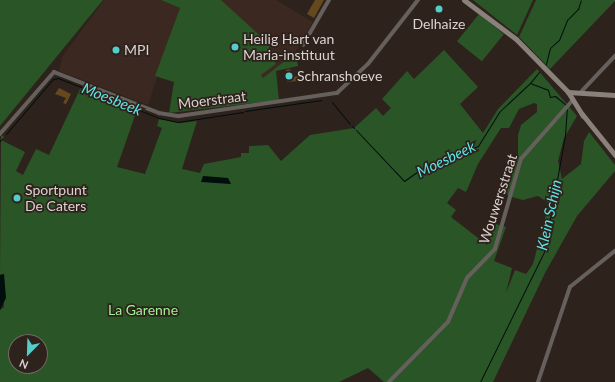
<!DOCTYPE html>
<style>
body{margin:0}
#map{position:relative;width:615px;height:382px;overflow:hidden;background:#2e221c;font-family:Lato,sans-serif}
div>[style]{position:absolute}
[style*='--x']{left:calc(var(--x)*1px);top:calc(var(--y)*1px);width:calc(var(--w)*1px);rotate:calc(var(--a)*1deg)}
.built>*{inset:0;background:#3b2921}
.green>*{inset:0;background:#2a5526;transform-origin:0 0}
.water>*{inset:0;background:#010e0e}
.stream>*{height:1px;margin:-0.5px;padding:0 0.5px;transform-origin:0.5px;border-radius:0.5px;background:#010e0e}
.building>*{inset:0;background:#66481f}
.street>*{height:3.5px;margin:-1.75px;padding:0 1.75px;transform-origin:1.75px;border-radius:1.75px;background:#65605b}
.secondary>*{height:5px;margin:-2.5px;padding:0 2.5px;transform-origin:2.5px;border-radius:2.5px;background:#89817a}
.dots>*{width:11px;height:11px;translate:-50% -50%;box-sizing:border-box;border:2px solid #2e221c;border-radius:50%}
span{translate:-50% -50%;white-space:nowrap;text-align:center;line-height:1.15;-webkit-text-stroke:3.5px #2e221c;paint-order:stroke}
.poi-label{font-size:14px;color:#dcd3d0}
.left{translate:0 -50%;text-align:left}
.street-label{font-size:14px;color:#dcd3d0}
.park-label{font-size:14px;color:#9ff196}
.water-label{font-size:15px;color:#5de5e7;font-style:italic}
.north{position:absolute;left:8px;top:334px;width:40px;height:40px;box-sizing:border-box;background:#2e221c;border:1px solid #746964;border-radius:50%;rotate:203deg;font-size:11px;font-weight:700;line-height:16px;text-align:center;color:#dcd3d0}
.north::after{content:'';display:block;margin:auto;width:14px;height:18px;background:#53cdca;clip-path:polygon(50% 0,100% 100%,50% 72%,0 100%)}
</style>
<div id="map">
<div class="built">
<i style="clip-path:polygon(104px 0,161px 0,180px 8px,148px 105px,59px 71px,62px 57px)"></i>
<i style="clip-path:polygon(185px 0,276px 0,313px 22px,296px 51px,262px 80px)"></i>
</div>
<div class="green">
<i style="clip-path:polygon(0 0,103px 0,0 126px)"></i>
<i style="clip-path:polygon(161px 0,221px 0,269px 44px,269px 52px,276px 64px,261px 75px,263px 78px,296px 52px,298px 66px,276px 71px,279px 100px,169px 113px,174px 82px,155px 76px,180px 8px)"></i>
<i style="clip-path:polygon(473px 0,533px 0,517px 35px)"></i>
<i style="clip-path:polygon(536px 0,615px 0,615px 1px,550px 69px,519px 37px)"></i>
<i style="left:479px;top:14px;width:32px;height:35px;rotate:39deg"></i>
<i style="clip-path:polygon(evenodd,444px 50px,478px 87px,460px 104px,483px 133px,498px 109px,537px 69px,577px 116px,564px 138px,558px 161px,562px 179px,581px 164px,584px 141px,589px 132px,615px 165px,615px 171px,577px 216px,545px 273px,493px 382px,384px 382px,368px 368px,339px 382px,0 382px,0 310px,4px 307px,3px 274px,0 275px,1px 135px,4px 137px,3px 141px,25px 152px,16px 171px,23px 175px,36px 149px,49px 155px,80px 89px,137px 110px,117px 167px,145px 174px,162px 128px,157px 126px,159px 119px,180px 123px,197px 121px,182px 169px,200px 173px,204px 164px,241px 157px,241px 153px,249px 153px,249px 146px,268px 145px,281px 161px,310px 135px,354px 128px,376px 108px,383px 116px,391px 108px,382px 99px,407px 71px,414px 79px,444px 50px,534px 103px,537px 104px,537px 112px,521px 125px,518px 135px,518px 156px,506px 191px,508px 196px,523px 200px,538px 196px,549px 203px,533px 264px,526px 274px,515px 270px,506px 293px,512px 268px,494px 261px,506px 227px,496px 224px,487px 245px,451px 217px,456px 210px,447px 203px,458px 188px,466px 192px,478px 164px,501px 128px,509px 128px,519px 109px,534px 103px,444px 50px,16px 342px,40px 342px,40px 366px,16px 366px,16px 342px)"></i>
</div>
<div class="water">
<i style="clip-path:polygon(203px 176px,228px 178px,231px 184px,201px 182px)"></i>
<i style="clip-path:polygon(4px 274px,6px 298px,0 310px,0 275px)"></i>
</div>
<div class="stream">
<i style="--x:546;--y:64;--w:16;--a:-76"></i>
<i style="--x:550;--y:48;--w:12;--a:-42"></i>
<i style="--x:559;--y:40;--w:22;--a:-68"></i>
<i style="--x:567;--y:20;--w:16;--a:-45"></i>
<i style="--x:578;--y:9;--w:9;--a:-72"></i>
<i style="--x:539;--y:72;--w:14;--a:129"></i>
<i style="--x:530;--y:83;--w:19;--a:21"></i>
<i style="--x:548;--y:90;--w:7;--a:74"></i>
<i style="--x:550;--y:97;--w:5;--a:-11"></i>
<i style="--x:555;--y:96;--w:14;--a:39"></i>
<i style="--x:332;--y:102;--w:28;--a:51"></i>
<i style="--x:245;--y:111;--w:77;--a:-8.2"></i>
<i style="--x:352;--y:126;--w:3;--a:45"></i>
<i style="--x:356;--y:130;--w:70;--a:46.7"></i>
<i style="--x:404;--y:181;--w:24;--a:-35"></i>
<i style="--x:424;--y:167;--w:58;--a:-21.3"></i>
<i style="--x:478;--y:146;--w:40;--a:-58"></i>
<i style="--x:499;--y:112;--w:42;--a:-43.1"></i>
<i style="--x:6;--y:134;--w:72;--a:-49.5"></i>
<i style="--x:53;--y:79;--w:5;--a:-11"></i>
<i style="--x:58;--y:78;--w:109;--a:21.6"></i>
<i style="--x:159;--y:118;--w:19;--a:12"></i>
<i style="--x:178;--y:122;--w:66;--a:-8.7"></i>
<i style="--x:0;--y:141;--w:4;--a:-45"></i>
<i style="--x:480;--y:382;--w:145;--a:-63.8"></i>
<i style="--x:544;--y:252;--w:119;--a:-79.8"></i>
<i style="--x:565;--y:135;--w:26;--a:-86"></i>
</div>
<div class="building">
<i style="clip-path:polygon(315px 0,324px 0,314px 18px,307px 14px)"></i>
<i style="clip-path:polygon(290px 69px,292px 77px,298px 76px,298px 81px,287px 82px,286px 70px)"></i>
<i style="clip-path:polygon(59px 88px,71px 94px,66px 104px,63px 103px,66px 98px,55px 94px)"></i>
</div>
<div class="street">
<i style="--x:303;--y:45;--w:52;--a:-60"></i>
<i style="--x:582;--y:91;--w:48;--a:-46.7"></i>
<i style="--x:0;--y:134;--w:82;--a:-48.9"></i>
<i style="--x:54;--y:72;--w:113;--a:21.3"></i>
<i style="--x:159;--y:113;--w:20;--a:9"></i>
<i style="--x:179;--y:116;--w:160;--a:-8.3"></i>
<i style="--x:337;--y:93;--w:42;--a:-43.1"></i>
<i style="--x:368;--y:64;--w:81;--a:-52"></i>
<i style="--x:389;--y:382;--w:84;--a:-45.5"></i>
<i style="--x:448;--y:322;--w:48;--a:-66.6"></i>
<i style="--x:467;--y:278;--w:40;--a:-46"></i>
<i style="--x:495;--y:249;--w:94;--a:-73.9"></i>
<i style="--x:521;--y:159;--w:79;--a:-48.6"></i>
<i style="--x:538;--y:382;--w:100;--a:-71.4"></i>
<i style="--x:570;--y:287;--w:58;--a:-38.7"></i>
</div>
<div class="secondary">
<i style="--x:464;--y:0;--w:65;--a:36.9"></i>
<i style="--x:516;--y:39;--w:74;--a:45.5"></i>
<i style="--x:568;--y:92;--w:28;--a:58"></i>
<i style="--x:568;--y:92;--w:47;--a:3.7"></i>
<i style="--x:582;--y:114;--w:53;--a:51.2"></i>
</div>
<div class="dots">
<i style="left:439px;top:9px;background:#53cdca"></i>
<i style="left:235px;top:47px;background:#53cdca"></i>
<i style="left:116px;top:50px;background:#53cdca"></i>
<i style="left:289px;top:76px;background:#53cdca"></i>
<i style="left:17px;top:198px;background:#53cdca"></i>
</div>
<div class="poi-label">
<span style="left:439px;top:24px">Delhaize</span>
<span class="left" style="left:243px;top:47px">Heilig Hart van<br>Maria-instituut</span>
<span class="left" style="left:124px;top:50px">MPI</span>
<span class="left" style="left:297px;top:76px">Schranshoeve</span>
<span class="left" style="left:25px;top:198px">Sportpunt<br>De Caters</span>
</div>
<div class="street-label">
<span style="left:212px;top:100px;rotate:-7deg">Moerstraat</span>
<span style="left:498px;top:199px;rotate:-72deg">Wouwersstraat</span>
</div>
<div class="park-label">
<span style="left:143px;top:310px">La Garenne</span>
</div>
<div class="water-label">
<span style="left:112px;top:99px;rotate:22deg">Moesbeek</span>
<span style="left:446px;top:159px;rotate:-26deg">Moesbeek</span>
<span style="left:549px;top:215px;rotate:-78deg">Klein Schijn</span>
</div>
<div class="north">N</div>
</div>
